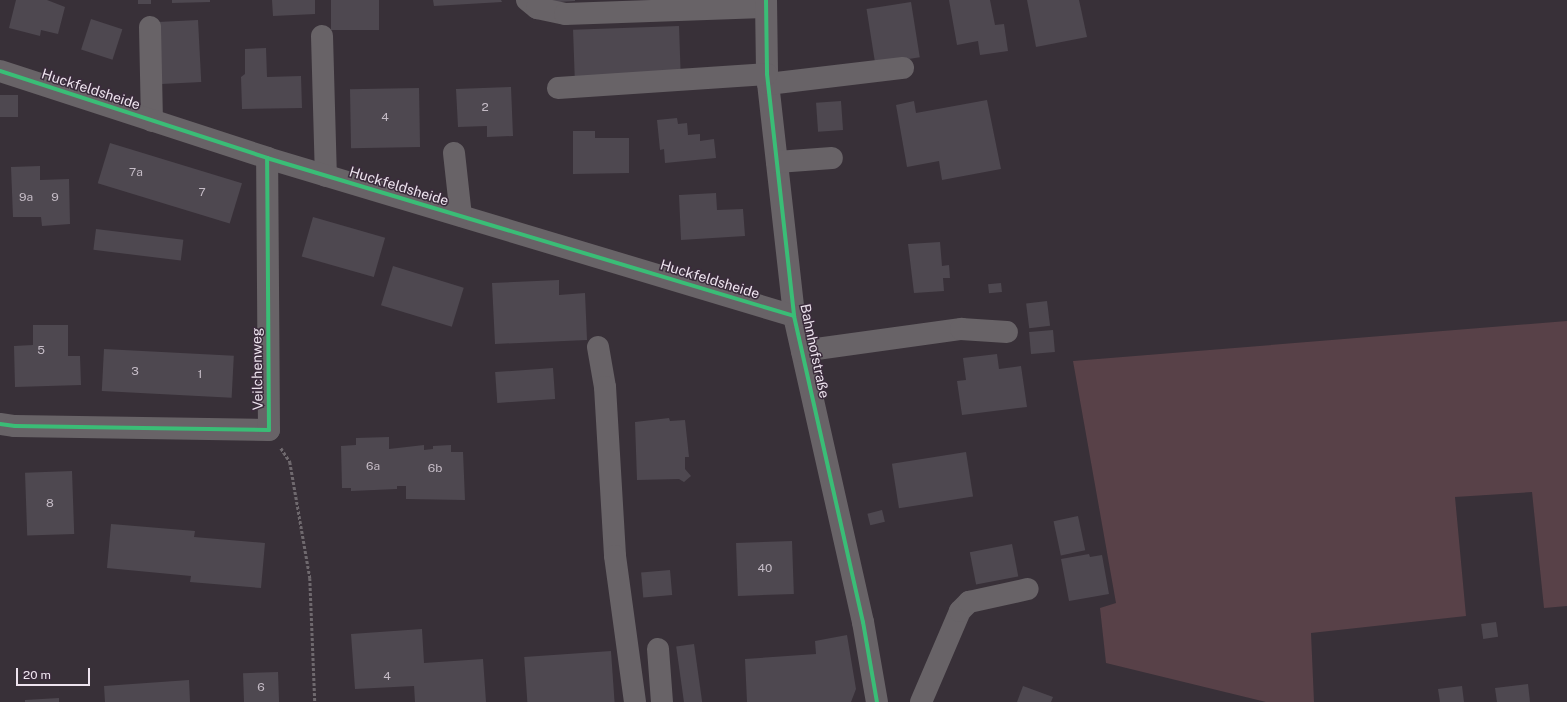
<!DOCTYPE html>
<meta charset="utf-8">
<style>
body{margin:0}
#map{position:relative;width:1567px;height:702px;overflow:hidden;background:#383038;font-family:"Public Sans",sans-serif}
div>[style]{position:absolute}
[style*='--x']{left:calc(var(--x)*1px);top:calc(var(--y)*1px);width:calc(var(--w)*1px);rotate:calc(var(--a)*1deg)}
.green>*{inset:0;background:#584148}
.building>*{inset:0;background:#4e4850;transform-origin:0 0}
.path>*{height:2.5px;margin-top:-1.25px;transform-origin:0;background:repeating-linear-gradient(90deg,#6f696e 0 3px,transparent 0 5px)}
.minor>*{height:22px;margin:-11px;padding:0 11px;transform-origin:11px;border-radius:11px;background:#686367}
.cycleway>*{height:4px;margin:-2px;padding:0 2px;transform-origin:2px;border-radius:2px;background:#3abd76}
span{translate:-50% -50%;white-space:nowrap;text-align:center;line-height:1.15;-webkit-text-stroke:3px #3b2c3c;paint-order:stroke}
.number-label{font-size:12px;color:#c5bcc6}
.number-label span{-webkit-text-stroke-width:0}
.street-label{font-size:14px;color:#ede3ee}
.scale{position:absolute;left:16px;top:668px;width:74px;height:18px;box-sizing:border-box;border:2px solid #ede3ee;border-top:0;padding-left:5px;font-size:12px;line-height:14px;white-space:nowrap;color:#ede3ee;-webkit-text-stroke:3px #3b2c3c;paint-order:stroke}
</style>
<div id="map">
<div class="green">
<i style="clip-path:polygon(1567px 321px,1567px 606px,1544px 608px,1532px 492px,1455px 497px,1466px 616px,1311px 633px,1314px 702px,1266px 702px,1106px 663px,1100px 608px,1116px 603px,1073px 361px)"></i>
</div>
<div class="building">
<i style="clip-path:polygon(16px 0,47px 0,65px 7px,58px 34px,41px 30px,40px 36px,9px 28px)"></i>
<i style="left:138px;top:0;width:13px;height:4px"></i>
<i style="clip-path:polygon(172px 0,210px 0,210px 2px,172px 3px)"></i>
<i style="clip-path:polygon(272px 0,315px 0,315px 14px,273px 16px)"></i>
<i style="left:331px;top:0;width:48px;height:30px"></i>
<i style="clip-path:polygon(433px 0,501px 0,502px 2px,434px 6px)"></i>
<i style="clip-path:polygon(542px 0,575px 0,575px 1px,542px 3px)"></i>
<i style="clip-path:polygon(949px 0,990px 0,995px 25px,1004px 24px,1008px 51px,980px 55px,978px 41px,957px 45px)"></i>
<i style="clip-path:polygon(1027px 0,1079px 0,1087px 37px,1036px 47px)"></i>
<i style="left:911px;top:2px;width:56px;height:45px;rotate:81deg"></i>
<i style="left:91px;top:19px;width:33px;height:32px;rotate:18deg"></i>
<i style="left:198px;top:20px;width:62px;height:40px;rotate:87deg"></i>
<i style="left:679px;top:26px;width:47px;height:106px;rotate:88deg"></i>
<i style="clip-path:polygon(266px 48px,267px 77px,301px 76px,302px 108px,242px 109px,241px 77px,245px 74px,245px 49px)"></i>
<i style="clip-path:polygon(511px 87px,513px 136px,487px 137px,487px 126px,458px 127px,456px 89px)"></i>
<i style="left:419px;top:88px;width:59px;height:69px;rotate:89deg"></i>
<i style="left:18px;top:95px;width:22px;height:18px;rotate:90deg"></i>
<i style="clip-path:polygon(987px 100px,1001px 169px,942px 180px,939px 161px,907px 167px,896px 105px,914px 101px,916px 113px)"></i>
<i style="left:841px;top:101px;width:29px;height:25px;rotate:86deg"></i>
<i style="clip-path:polygon(677px 118px,678px 124px,687px 123px,688px 135px,700px 134px,700px 141px,714px 139px,716px 158px,665px 163px,664px 149px,660px 150px,657px 120px)"></i>
<i style="clip-path:polygon(573px 131px,595px 131px,595px 138px,629px 138px,629px 173px,573px 174px)"></i>
<i style="left:110px;top:143px;width:138px;height:42px;rotate:17deg"></i>
<i style="clip-path:polygon(40px 166px,40px 180px,69px 179px,70px 224px,42px 226px,41px 217px,13px 217px,11px 167px)"></i>
<i style="clip-path:polygon(716px 193px,717px 210px,743px 209px,745px 236px,681px 240px,679px 195px)"></i>
<i style="left:313px;top:217px;width:75px;height:41px;rotate:16deg"></i>
<i style="left:96px;top:229px;width:88px;height:21px;rotate:7deg"></i>
<i style="clip-path:polygon(940px 242px,942px 266px,949px 265px,950px 278px,943px 278px,944px 291px,914px 293px,908px 244px)"></i>
<i style="left:393px;top:266px;width:74px;height:41px;rotate:17deg"></i>
<i style="clip-path:polygon(559px 280px,559px 295px,585px 293px,587px 340px,495px 344px,492px 283px)"></i>
<i style="left:1001px;top:283px;width:9px;height:13px;rotate:84deg"></i>
<i style="left:1047px;top:301px;width:25px;height:21px;rotate:83deg"></i>
<i style="clip-path:polygon(33px 325px,68px 325px,68px 356px,80px 356px,81px 385px,15px 387px,14px 346px,33px 345px)"></i>
<i style="left:1053px;top:330px;width:22px;height:24px;rotate:85deg"></i>
<i style="left:104px;top:349px;width:130px;height:42px;rotate:3deg"></i>
<i style="clip-path:polygon(997px 354px,999px 369px,1021px 366px,1027px 407px,962px 415px,957px 381px,966px 380px,963px 358px)"></i>
<i style="left:553px;top:368px;width:31px;height:58px;rotate:86deg"></i>
<i style="clip-path:polygon(669px 418px,670px 421px,685px 420px,689px 457px,685px 457px,685px 469px,691px 476px,684px 482px,679px 479px,637px 480px,635px 422px)"></i>
<i style="clip-path:polygon(389px 437px,389px 449px,424px 445px,424px 450px,433px 449px,433px 446px,451px 445px,451px 452px,463px 452px,465px 500px,406px 499px,406px 486px,397px 486px,397px 489px,351px 491px,351px 488px,342px 488px,341px 446px,356px 445px,356px 438px)"></i>
<i style="left:966px;top:452px;width:45px;height:75px;rotate:81deg"></i>
<i style="left:72px;top:471px;width:63px;height:47px;rotate:88deg"></i>
<i style="left:882px;top:510px;width:12px;height:15px;rotate:76deg"></i>
<i style="left:1078px;top:516px;width:35px;height:25px;rotate:78deg"></i>
<i style="clip-path:polygon(111px 524px,195px 531px,194px 537px,265px 543px,261px 588px,190px 582px,191px 576px,107px 568px)"></i>
<i style="left:792px;top:541px;width:53px;height:56px;rotate:88deg"></i>
<i style="left:1012px;top:544px;width:33px;height:43px;rotate:79deg"></i>
<i style="clip-path:polygon(1089px 554px,1090px 557px,1102px 555px,1109px 594px,1069px 601px,1061px 559px)"></i>
<i style="left:670px;top:570px;width:25px;height:29px;rotate:85deg"></i>
<i style="left:1496px;top:622px;width:15px;height:15px;rotate:82deg"></i>
<i style="clip-path:polygon(422px 629px,424px 663px,483px 659px,486px 702px,415px 702px,414px 686px,355px 689px,351px 634px)"></i>
<i style="clip-path:polygon(847px 635px,856px 689px,851px 702px,747px 702px,745px 659px,816px 654px,815px 641px)"></i>
<i style="left:694px;top:644px;width:59px;height:18px;rotate:82deg"></i>
<i style="left:611px;top:651px;width:51px;height:87px;rotate:86deg"></i>
<i style="left:278px;top:672px;width:30px;height:35px;rotate:88deg"></i>
<i style="clip-path:polygon(189px 680px,190px 702px,105px 702px,104px 686px)"></i>
<i style="clip-path:polygon(1528px 684px,1530px 702px,1497px 702px,1495px 688px)"></i>
<i style="clip-path:polygon(1023px 686px,1053px 697px,1051px 702px,1017px 702px)"></i>
<i style="clip-path:polygon(1462px 686px,1464px 702px,1440px 702px,1438px 689px)"></i>
<i style="clip-path:polygon(59px 698px,59px 702px,25px 702px,25px 700px)"></i>
</div>
<div class="path">
<i style="--x:281;--y:448;--w:17;--a:57"></i>
<i style="--x:290;--y:462;--w:118;--a:80.2"></i>
<i style="--x:310;--y:578;--w:124;--a:87.7"></i>
</div>
<div class="minor">
<i style="--x:527;--y:0;--w:13;--a:39"></i>
<i style="--x:537;--y:8;--w:29;--a:12"></i>
<i style="--x:565;--y:14;--w:201;--a:-2"></i>
<i style="--x:766;--y:0;--w:74;--a:89.2"></i>
<i style="--x:767;--y:74;--w:244;--a:83.6"></i>
<i style="--x:794;--y:316;--w:314;--a:77.3"></i>
<i style="--x:863;--y:622;--w:81;--a:80.1"></i>
<i style="--x:150;--y:27;--w:94;--a:88.8"></i>
<i style="--x:322;--y:36;--w:140;--a:88.4"></i>
<i style="--x:0;--y:71;--w:281;--a:18"></i>
<i style="--x:267;--y:158;--w:550;--a:16.69"></i>
<i style="--x:768;--y:84;--w:136;--a:-6.8"></i>
<i style="--x:558;--y:88;--w:209;--a:-3.8"></i>
<i style="--x:454;--y:153;--w:63;--a:83.7"></i>
<i style="--x:777;--y:162;--w:55;--a:-4.2"></i>
<i style="--x:598;--y:347;--w:41;--a:80.1"></i>
<i style="--x:605;--y:387;--w:169;--a:86.6"></i>
<i style="--x:615;--y:556;--w:147;--a:82.2"></i>
<i style="--x:802;--y:351;--w:161;--a:-7.9"></i>
<i style="--x:961;--y:329;--w:46;--a:3.7"></i>
<i style="--x:0;--y:424;--w:15;--a:8"></i>
<i style="--x:15;--y:426;--w:254;--a:0.9"></i>
<i style="--x:269;--y:430;--w:272;--a:-90.4"></i>
<i style="--x:658;--y:649;--w:53;--a:85.7"></i>
<i style="--x:921;--y:702;--w:99;--a:-66.8"></i>
<i style="--x:960;--y:611;--w:13;--a:-45"></i>
<i style="--x:969;--y:602;--w:60;--a:-12.4"></i>
</div>
<div class="cycleway">
<i style="--x:766;--y:0;--w:74;--a:89.2"></i>
<i style="--x:767;--y:74;--w:244;--a:83.6"></i>
<i style="--x:794;--y:316;--w:314;--a:77.3"></i>
<i style="--x:863;--y:622;--w:81;--a:80.1"></i>
<i style="--x:0;--y:71;--w:281;--a:18"></i>
<i style="--x:267;--y:158;--w:550;--a:16.69"></i>
<i style="--x:0;--y:424;--w:15;--a:8"></i>
<i style="--x:15;--y:426;--w:254;--a:0.9"></i>
<i style="--x:269;--y:430;--w:272;--a:-90.4"></i>
</div>
<div class="number-label">
<span style="left:485px;top:108px">2</span>
<span style="left:385px;top:118px">4</span>
<span style="left:136px;top:173px">7a</span>
<span style="left:202px;top:193px">7</span>
<span style="left:26px;top:198px">9a</span>
<span style="left:55px;top:198px">9</span>
<span style="left:41px;top:351px">5</span>
<span style="left:135px;top:372px">3</span>
<span style="left:200px;top:375px">1</span>
<span style="left:373px;top:467px">6a</span>
<span style="left:435px;top:469px">6b</span>
<span style="left:50px;top:504px">8</span>
<span style="left:765px;top:569px">40</span>
<span style="left:387px;top:677px">4</span>
<span style="left:261px;top:688px">6</span>
</div>
<div class="street-label">
<span style="left:91px;top:89px;rotate:18deg">Huckfeldsheide</span>
<span style="left:399px;top:186px;rotate:17deg">Huckfeldsheide</span>
<span style="left:710px;top:279px;rotate:17deg">Huckfeldsheide</span>
<span style="left:815px;top:351px;rotate:78deg">Bahnhofstraße</span>
<span style="left:257px;top:369px;rotate:-91deg">Veilchenweg</span>
</div>
<div class="scale">20 m</div>
</div>
